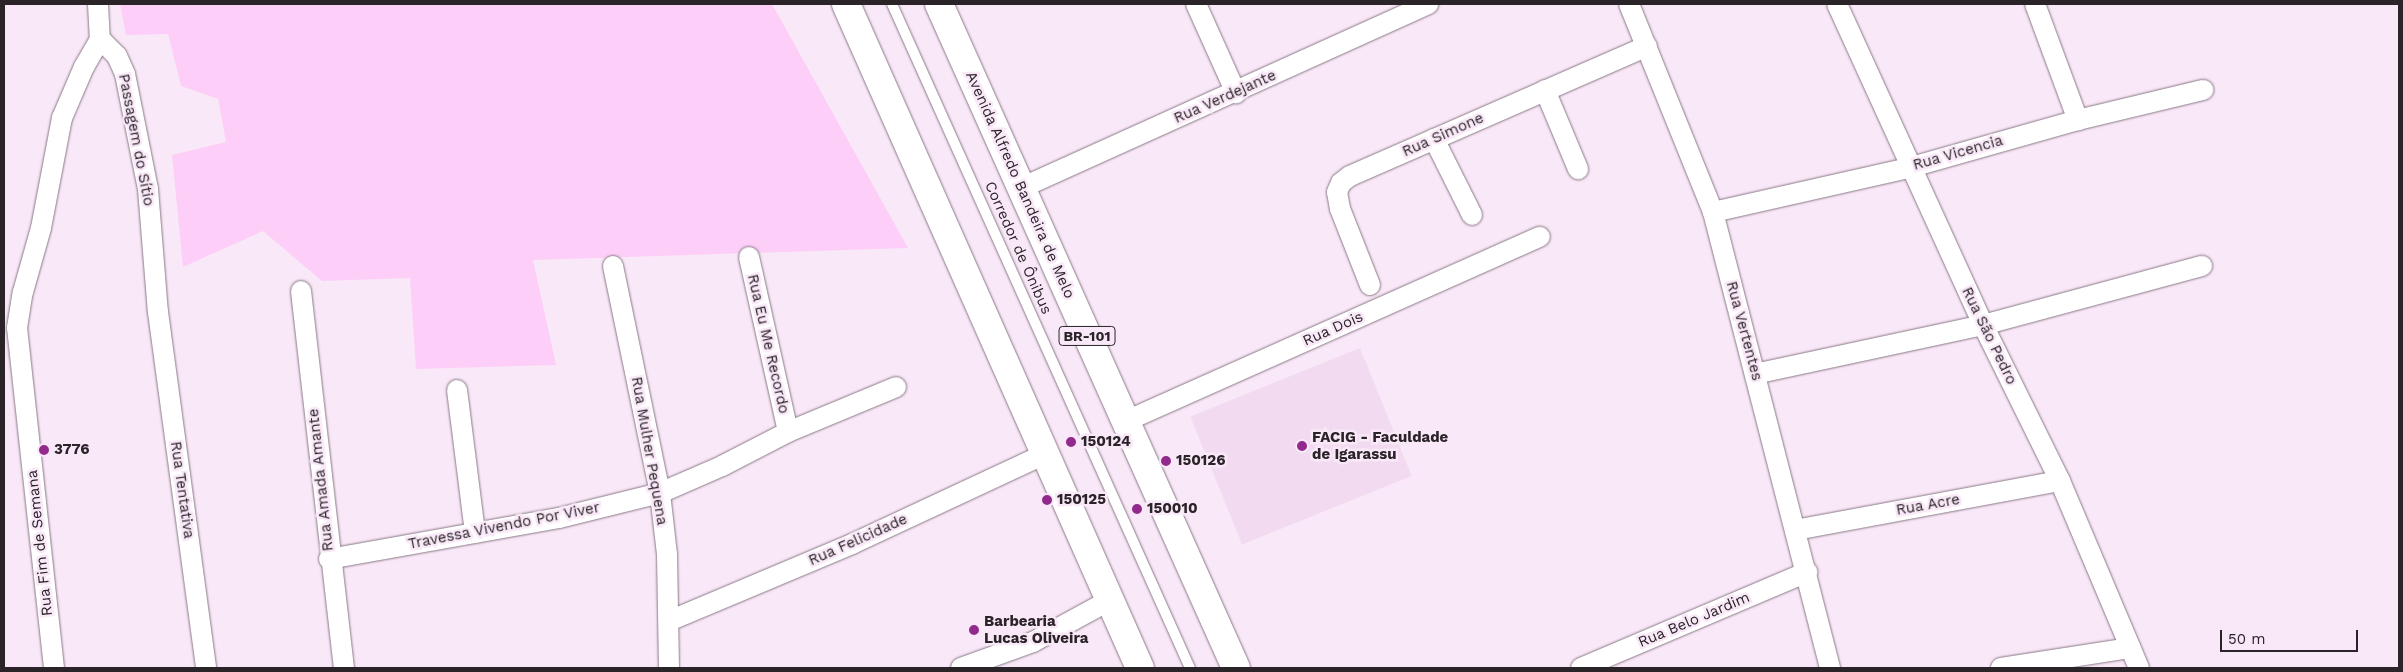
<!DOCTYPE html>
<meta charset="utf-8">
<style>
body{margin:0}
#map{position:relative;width:2403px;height:672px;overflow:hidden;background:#f9e8f7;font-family:"Work Sans",sans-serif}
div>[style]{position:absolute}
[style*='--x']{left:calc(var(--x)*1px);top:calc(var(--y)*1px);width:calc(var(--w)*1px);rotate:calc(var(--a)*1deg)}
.built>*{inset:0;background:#f2dbf0;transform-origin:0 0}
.green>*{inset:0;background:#fdcff8}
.roads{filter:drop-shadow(0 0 1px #897987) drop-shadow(0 0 1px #897987)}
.service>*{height:10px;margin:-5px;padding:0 5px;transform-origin:5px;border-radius:5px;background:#fff}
.minor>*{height:20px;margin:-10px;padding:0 10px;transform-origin:10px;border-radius:10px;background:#fff}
.trunk>*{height:28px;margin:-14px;padding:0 14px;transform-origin:14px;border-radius:14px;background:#fff}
.dots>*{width:14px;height:14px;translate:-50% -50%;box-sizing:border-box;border:2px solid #f9e8f7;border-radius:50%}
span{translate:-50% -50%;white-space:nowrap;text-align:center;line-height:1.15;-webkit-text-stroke:5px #f9e8f7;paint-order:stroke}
.shield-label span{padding:1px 4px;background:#f9e8f7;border:1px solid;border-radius:4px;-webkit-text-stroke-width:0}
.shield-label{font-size:14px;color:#2a2429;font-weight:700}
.street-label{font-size:15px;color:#2a2429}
.poi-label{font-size:15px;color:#2a2429;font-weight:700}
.left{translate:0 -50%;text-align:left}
.frame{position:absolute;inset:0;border:5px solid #2a2429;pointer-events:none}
.scale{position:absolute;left:2220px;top:630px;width:138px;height:22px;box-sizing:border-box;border:2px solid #2a2429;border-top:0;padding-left:6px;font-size:15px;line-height:18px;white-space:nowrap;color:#2a2429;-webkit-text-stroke:4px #f9e8f7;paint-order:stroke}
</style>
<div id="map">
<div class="built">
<i style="left:1360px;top:348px;width:138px;height:183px;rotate:68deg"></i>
</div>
<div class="green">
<i style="clip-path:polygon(120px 4px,772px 4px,908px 248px,533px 260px,556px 365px,416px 369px,410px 278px,322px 281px,263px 231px,183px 267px,172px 155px,226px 142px,218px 99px,181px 86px,168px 34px,126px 35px)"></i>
</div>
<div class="roads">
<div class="service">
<i style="--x:892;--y:4;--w:728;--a:65.83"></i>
</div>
<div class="minor">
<i style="--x:98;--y:4;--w:35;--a:87"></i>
<i style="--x:1196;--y:4;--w:98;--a:65.8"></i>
<i style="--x:1629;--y:4;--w:224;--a:68"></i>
<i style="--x:1713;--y:212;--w:471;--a:75.6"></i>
<i style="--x:1837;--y:4;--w:353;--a:65.5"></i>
<i style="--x:1983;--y:325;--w:174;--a:63.7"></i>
<i style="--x:2060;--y:481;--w:203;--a:67.1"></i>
<i style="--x:2035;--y:4;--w:124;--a:69.7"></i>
<i style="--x:100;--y:39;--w:24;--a:45"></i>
<i style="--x:117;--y:56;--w:20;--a:66"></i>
<i style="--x:125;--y:74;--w:117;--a:78.7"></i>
<i style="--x:148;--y:189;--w:123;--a:85.4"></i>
<i style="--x:158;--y:312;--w:359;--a:82.3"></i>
<i style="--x:1545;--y:90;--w:86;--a:67.3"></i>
<i style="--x:1434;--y:139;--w:85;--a:63.4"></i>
<i style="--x:1021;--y:188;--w:447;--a:-24.3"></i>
<i style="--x:1713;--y:212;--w:204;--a:-12.7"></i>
<i style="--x:1912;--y:167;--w:173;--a:-15.8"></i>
<i style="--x:2078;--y:120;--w:129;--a:-13.5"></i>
<i style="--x:749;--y:257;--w:179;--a:77.4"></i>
<i style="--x:613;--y:266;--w:232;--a:78.3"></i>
<i style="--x:660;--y:493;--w:61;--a:83.5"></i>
<i style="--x:667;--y:554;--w:114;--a:89"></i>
<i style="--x:1370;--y:285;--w:82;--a:-111.5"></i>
<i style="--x:1340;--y:209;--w:17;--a:-100"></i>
<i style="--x:1337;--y:192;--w:10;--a:-66"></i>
<i style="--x:1341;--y:183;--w:11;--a:-38"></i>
<i style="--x:1350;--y:176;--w:324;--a:-23.6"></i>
<i style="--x:301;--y:291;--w:379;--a:83.5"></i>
<i style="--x:1755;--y:374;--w:233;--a:-12.1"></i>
<i style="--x:1983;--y:325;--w:227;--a:-15.1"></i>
<i style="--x:457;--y:390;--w:144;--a:82.8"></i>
<i style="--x:1126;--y:421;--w:453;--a:-24"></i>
<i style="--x:1795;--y:530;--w:269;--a:-10.5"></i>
<i style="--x:329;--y:559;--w:234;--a:-10.1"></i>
<i style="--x:559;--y:518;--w:104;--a:-13.9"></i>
<i style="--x:660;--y:493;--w:68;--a:-23.5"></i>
<i style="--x:722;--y:466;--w:74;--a:-27.3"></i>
<i style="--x:788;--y:432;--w:117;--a:-22.6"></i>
<i style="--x:669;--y:621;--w:199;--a:-22.8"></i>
<i style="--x:852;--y:544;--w:213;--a:-25"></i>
<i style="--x:54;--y:668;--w:342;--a:-96.2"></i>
<i style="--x:17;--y:328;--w:36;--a:-81"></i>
<i style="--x:23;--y:292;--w:66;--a:-74.3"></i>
<i style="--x:41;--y:228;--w:112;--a:-79.2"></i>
<i style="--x:62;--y:118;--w:56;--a:-66.7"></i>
<i style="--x:84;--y:67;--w:32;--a:-60"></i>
<i style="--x:961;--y:668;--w:77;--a:-19.9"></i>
<i style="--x:1033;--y:642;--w:88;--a:-28.6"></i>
<i style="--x:1581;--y:668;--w:246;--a:-23"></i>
<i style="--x:2001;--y:668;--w:131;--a:-8.8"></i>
</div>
<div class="trunk">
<i style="--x:846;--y:4;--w:726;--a:66.12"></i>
<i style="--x:939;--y:4;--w:727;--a:65.9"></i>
</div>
</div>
<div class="dots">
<i style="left:1071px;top:442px;background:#922a8e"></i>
<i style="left:1302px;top:446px;background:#922a8e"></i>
<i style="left:44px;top:450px;background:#922a8e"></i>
<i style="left:1166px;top:461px;background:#922a8e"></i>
<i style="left:1047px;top:500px;background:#922a8e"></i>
<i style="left:1137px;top:509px;background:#922a8e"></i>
<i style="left:974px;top:630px;background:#922a8e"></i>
</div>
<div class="shield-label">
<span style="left:1087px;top:336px">BR-101</span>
</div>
<div class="street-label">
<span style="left:1225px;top:97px;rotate:-24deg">Rua Verdejante</span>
<span style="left:1443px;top:135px;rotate:-24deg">Rua Simone</span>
<span style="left:136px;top:140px;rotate:79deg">Passagem do Sítio</span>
<span style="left:1958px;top:153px;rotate:-16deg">Rua Vicencia</span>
<span style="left:1020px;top:185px;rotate:66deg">Avenida Alfredo Bandeira de Melo</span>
<span style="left:1018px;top:248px;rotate:66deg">Corredor de Ônibus</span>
<span style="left:1333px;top:329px;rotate:-24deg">Rua Dois</span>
<span style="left:1744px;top:331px;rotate:75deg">Rua Vertentes</span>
<span style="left:1989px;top:336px;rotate:64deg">Rua São Pedro</span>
<span style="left:768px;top:344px;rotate:77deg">Rua Eu Me Recordo</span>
<span style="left:649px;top:451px;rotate:80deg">Rua Mulher Pequena</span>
<span style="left:321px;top:480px;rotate:-96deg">Rua Amada Amante</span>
<span style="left:182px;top:490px;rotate:82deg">Rua Tentativa</span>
<span style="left:1928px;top:505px;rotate:-10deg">Rua Acre</span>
<span style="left:504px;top:526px;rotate:-11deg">Travessa Vivendo Por Viver</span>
<span style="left:858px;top:540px;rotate:-24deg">Rua Felicidade</span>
<span style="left:40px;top:543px;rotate:-96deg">Rua Fim de Semana</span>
<span style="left:1694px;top:620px;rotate:-23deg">Rua Belo Jardim</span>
</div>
<div class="poi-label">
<span class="left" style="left:1312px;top:446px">FACIG - Faculdade<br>de Igarassu</span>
<span class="left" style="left:1081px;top:442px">150124</span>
<span class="left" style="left:54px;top:450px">3776</span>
<span class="left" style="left:1176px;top:461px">150126</span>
<span class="left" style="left:1057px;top:500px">150125</span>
<span class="left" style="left:1147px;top:509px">150010</span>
<span class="left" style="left:984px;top:630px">Barbearia<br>Lucas Oliveira</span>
</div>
<div class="frame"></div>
<div class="scale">50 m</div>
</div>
